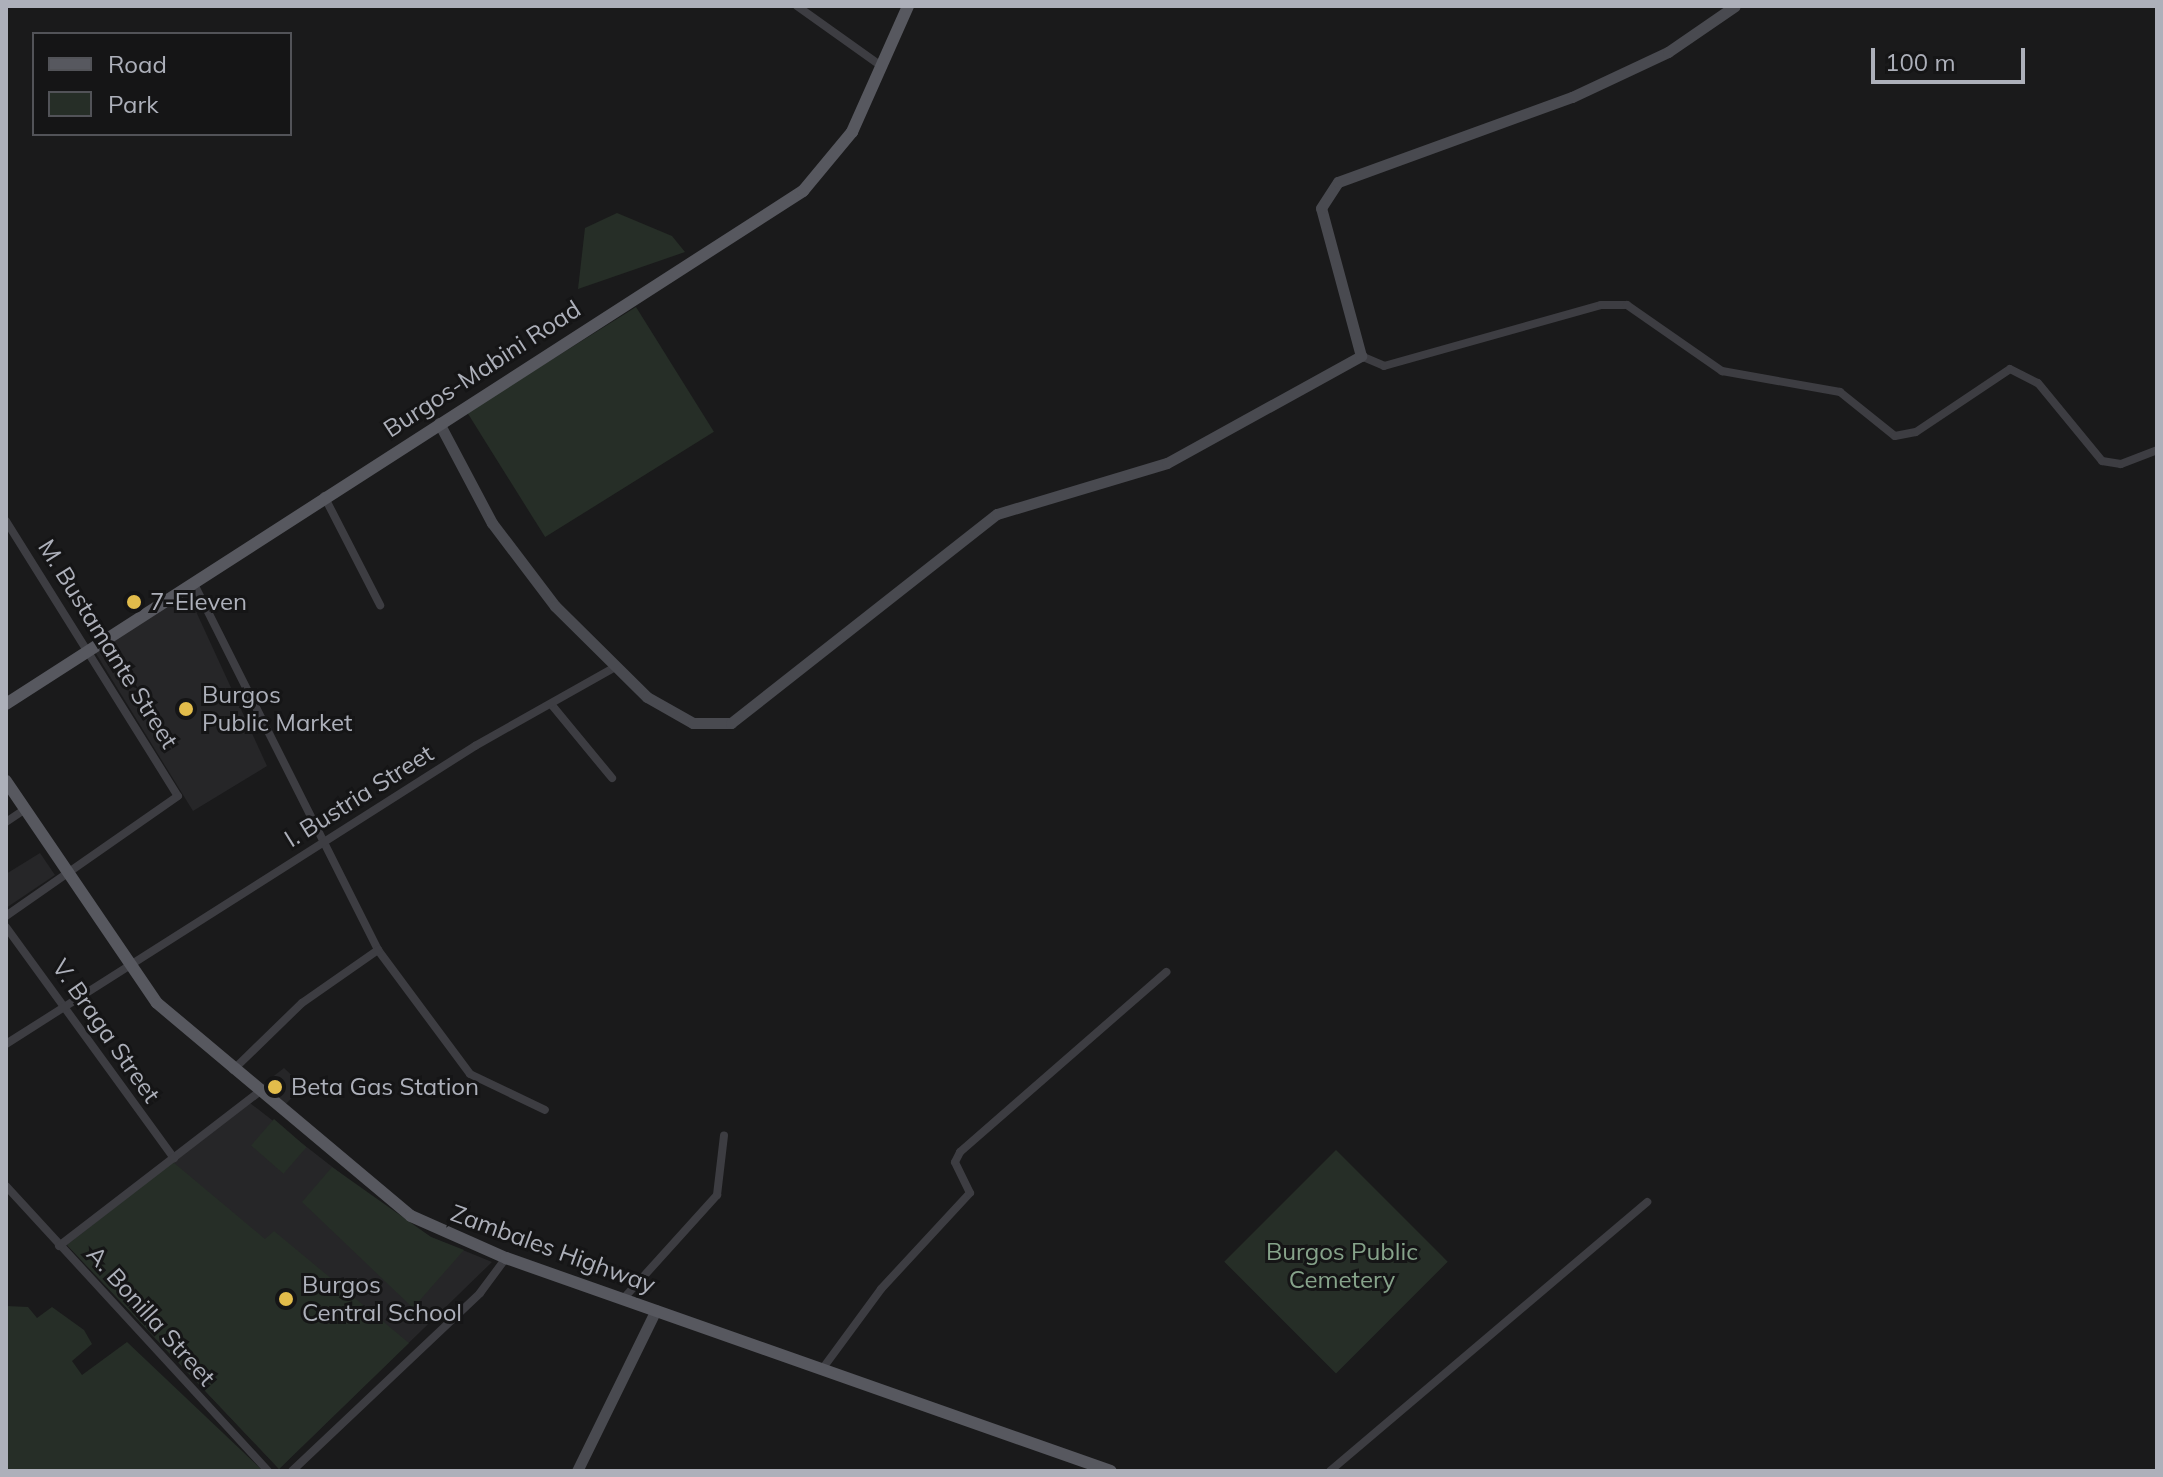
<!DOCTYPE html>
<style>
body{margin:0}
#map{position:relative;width:2163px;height:1477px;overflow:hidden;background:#1a1a1b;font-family:Mulish,sans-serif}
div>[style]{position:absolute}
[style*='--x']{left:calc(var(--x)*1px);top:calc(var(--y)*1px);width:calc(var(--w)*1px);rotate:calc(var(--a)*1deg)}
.built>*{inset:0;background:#262628}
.green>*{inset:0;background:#262e27;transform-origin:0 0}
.street>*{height:8px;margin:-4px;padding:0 4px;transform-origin:4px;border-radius:4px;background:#3d3d42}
.secondary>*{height:11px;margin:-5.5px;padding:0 5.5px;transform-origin:5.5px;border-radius:5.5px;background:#494a50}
.primary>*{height:12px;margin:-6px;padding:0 6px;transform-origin:6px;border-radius:6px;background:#57585f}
.dots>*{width:22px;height:22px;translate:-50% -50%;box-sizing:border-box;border:4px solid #151516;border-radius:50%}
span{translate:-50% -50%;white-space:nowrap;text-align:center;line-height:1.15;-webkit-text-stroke:6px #151516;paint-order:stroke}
.street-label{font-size:24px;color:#adb0ba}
.poi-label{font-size:24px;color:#adb0ba}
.left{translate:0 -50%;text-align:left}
.park-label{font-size:24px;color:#86a38a}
.frame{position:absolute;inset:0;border:8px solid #adb0ba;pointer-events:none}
.legend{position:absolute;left:32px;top:32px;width:260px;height:104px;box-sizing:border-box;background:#151516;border:2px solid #525358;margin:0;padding:10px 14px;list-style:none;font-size:24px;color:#adb0ba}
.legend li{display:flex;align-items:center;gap:16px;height:40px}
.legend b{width:40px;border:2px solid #525358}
.scale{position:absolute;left:1871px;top:48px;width:154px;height:36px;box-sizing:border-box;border:4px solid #adb0ba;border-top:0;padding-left:10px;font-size:24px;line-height:28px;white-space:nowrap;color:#adb0ba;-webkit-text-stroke:6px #151516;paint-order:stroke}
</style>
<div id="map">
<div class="built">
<i style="clip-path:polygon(188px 594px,267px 766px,193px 811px,95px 652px)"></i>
<i style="clip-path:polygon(40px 853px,55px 875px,6px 908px,6px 874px)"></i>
<i style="clip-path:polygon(284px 1068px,303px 1086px,284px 1106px,261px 1086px)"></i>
<i style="clip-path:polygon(250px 1103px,380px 1204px,431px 1237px,492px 1262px,279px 1469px,67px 1245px)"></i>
</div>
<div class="green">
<i style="clip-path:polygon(617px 213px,672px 236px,685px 252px,578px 289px,585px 228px)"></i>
<i style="left:636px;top:307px;width:147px;height:199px;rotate:58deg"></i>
<i style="left:274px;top:1119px;width:43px;height:35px;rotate:41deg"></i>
<i style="left:1336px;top:1150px;width:158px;height:158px;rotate:45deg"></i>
<i style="clip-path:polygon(173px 1162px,265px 1239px,274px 1231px,409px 1343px,279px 1469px,67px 1245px)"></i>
<i style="clip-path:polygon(332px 1167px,431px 1237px,464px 1250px,413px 1308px,302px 1202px)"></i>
<i style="clip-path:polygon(6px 1306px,28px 1307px,37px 1318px,52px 1307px,84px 1330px,92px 1344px,72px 1361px,82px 1375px,127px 1342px,263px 1471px,6px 1471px)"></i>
</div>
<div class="street">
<i style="--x:797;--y:6;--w:103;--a:35.5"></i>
<i style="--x:1361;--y:356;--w:25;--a:23"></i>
<i style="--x:1384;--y:366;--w:225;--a:-15.7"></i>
<i style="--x:1601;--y:305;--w:26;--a:0"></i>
<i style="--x:1627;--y:305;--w:116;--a:34.8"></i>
<i style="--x:1722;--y:371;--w:120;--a:10.1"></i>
<i style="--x:1840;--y:392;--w:70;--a:38.7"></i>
<i style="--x:1895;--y:436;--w:21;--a:-11"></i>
<i style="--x:1916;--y:432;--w:113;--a:-33.8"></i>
<i style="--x:2010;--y:369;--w:31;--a:27"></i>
<i style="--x:2038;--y:383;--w:101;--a:50.6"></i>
<i style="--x:2102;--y:461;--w:19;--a:9"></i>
<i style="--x:2121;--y:464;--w:39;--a:-21"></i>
<i style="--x:324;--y:496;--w:123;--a:62.8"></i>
<i style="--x:6;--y:521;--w:324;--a:58"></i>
<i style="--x:178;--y:796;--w:210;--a:145.1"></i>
<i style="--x:193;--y:582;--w:412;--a:63.3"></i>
<i style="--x:378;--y:950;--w:154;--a:53.4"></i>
<i style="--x:470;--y:1074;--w:83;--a:25.6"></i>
<i style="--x:551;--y:704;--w:96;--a:50.5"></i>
<i style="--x:6;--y:822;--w:22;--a:-34"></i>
<i style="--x:6;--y:927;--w:286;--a:54"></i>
<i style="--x:6;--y:1044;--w:556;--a:-32.43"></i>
<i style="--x:475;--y:746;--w:161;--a:-29.4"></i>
<i style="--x:233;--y:1070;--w:96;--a:-44.2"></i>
<i style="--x:302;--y:1003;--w:93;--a:-34.9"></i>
<i style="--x:6;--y:1186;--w:387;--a:47.4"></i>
<i style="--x:59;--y:1246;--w:252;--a:-37.6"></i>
<i style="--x:624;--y:1298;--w:139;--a:-47.9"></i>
<i style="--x:717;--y:1195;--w:60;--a:-83.3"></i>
<i style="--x:823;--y:1368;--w:98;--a:-53.7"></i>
<i style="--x:881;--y:1289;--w:131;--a:-47.2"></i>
<i style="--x:970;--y:1193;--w:34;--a:-116"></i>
<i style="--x:955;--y:1162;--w:11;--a:-63"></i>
<i style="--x:960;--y:1152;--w:274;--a:-41.1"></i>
<i style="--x:292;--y:1471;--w:259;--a:-43.4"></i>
<i style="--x:480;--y:1293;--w:44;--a:-53.4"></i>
<i style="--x:1330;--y:1471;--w:416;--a:-40.3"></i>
</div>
<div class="secondary">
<i style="--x:439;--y:423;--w:113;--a:62.1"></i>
<i style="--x:492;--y:523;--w:104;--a:52.8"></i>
<i style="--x:555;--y:606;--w:129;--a:44.7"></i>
<i style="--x:647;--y:697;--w:53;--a:29.5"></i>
<i style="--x:693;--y:723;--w:38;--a:0"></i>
<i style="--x:731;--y:723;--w:338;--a:-38.2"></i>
<i style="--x:997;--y:514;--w:177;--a:-16.7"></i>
<i style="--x:1167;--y:463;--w:222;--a:-28.9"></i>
<i style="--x:1361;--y:356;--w:153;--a:-105.1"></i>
<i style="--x:1321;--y:208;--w:31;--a:-57"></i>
<i style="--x:1338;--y:182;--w:249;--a:-20"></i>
<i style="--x:1572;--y:97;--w:106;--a:-25.1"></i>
<i style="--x:1668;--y:52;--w:81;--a:-34.5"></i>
<i style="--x:577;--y:1471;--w:179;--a:-63.9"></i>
</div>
<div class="primary">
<i style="--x:6;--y:704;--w:948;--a:-32.77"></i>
<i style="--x:803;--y:191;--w:77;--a:-50.3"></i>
<i style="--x:852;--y:132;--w:138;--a:-66"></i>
<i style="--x:6;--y:781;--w:268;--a:55.8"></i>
<i style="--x:157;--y:1003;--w:331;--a:40"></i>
<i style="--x:411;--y:1216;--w:104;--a:23.9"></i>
<i style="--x:506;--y:1258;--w:641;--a:19.4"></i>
</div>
<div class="dots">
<i style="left:134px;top:602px;background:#e2bc4b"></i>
<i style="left:186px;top:709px;background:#e2bc4b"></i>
<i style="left:275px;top:1087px;background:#e2bc4b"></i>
<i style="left:286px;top:1299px;background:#e2bc4b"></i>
</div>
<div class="street-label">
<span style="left:482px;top:369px;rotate:-33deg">Burgos-Mabini Road</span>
<span style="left:108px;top:644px;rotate:58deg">M. Bustamante Street</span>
<span style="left:359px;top:796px;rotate:-32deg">I. Bustria Street</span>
<span style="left:106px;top:1031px;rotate:55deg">V. Braga Street</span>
<span style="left:553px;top:1249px;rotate:20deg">Zambales Highway</span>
<span style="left:151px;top:1316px;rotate:48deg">A. Bonilla Street</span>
</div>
<div class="poi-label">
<span class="left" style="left:150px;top:602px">7-Eleven</span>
<span class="left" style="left:202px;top:709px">Burgos<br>Public Market</span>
<span class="left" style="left:291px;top:1087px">Beta Gas Station</span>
<span class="left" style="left:302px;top:1299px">Burgos<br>Central School</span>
</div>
<div class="park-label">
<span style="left:1342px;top:1266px">Burgos Public<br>Cemetery</span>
</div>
<div class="frame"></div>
<ul class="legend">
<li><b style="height:10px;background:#57585f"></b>Road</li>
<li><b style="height:22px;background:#262e27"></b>Park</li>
</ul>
<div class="scale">100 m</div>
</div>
